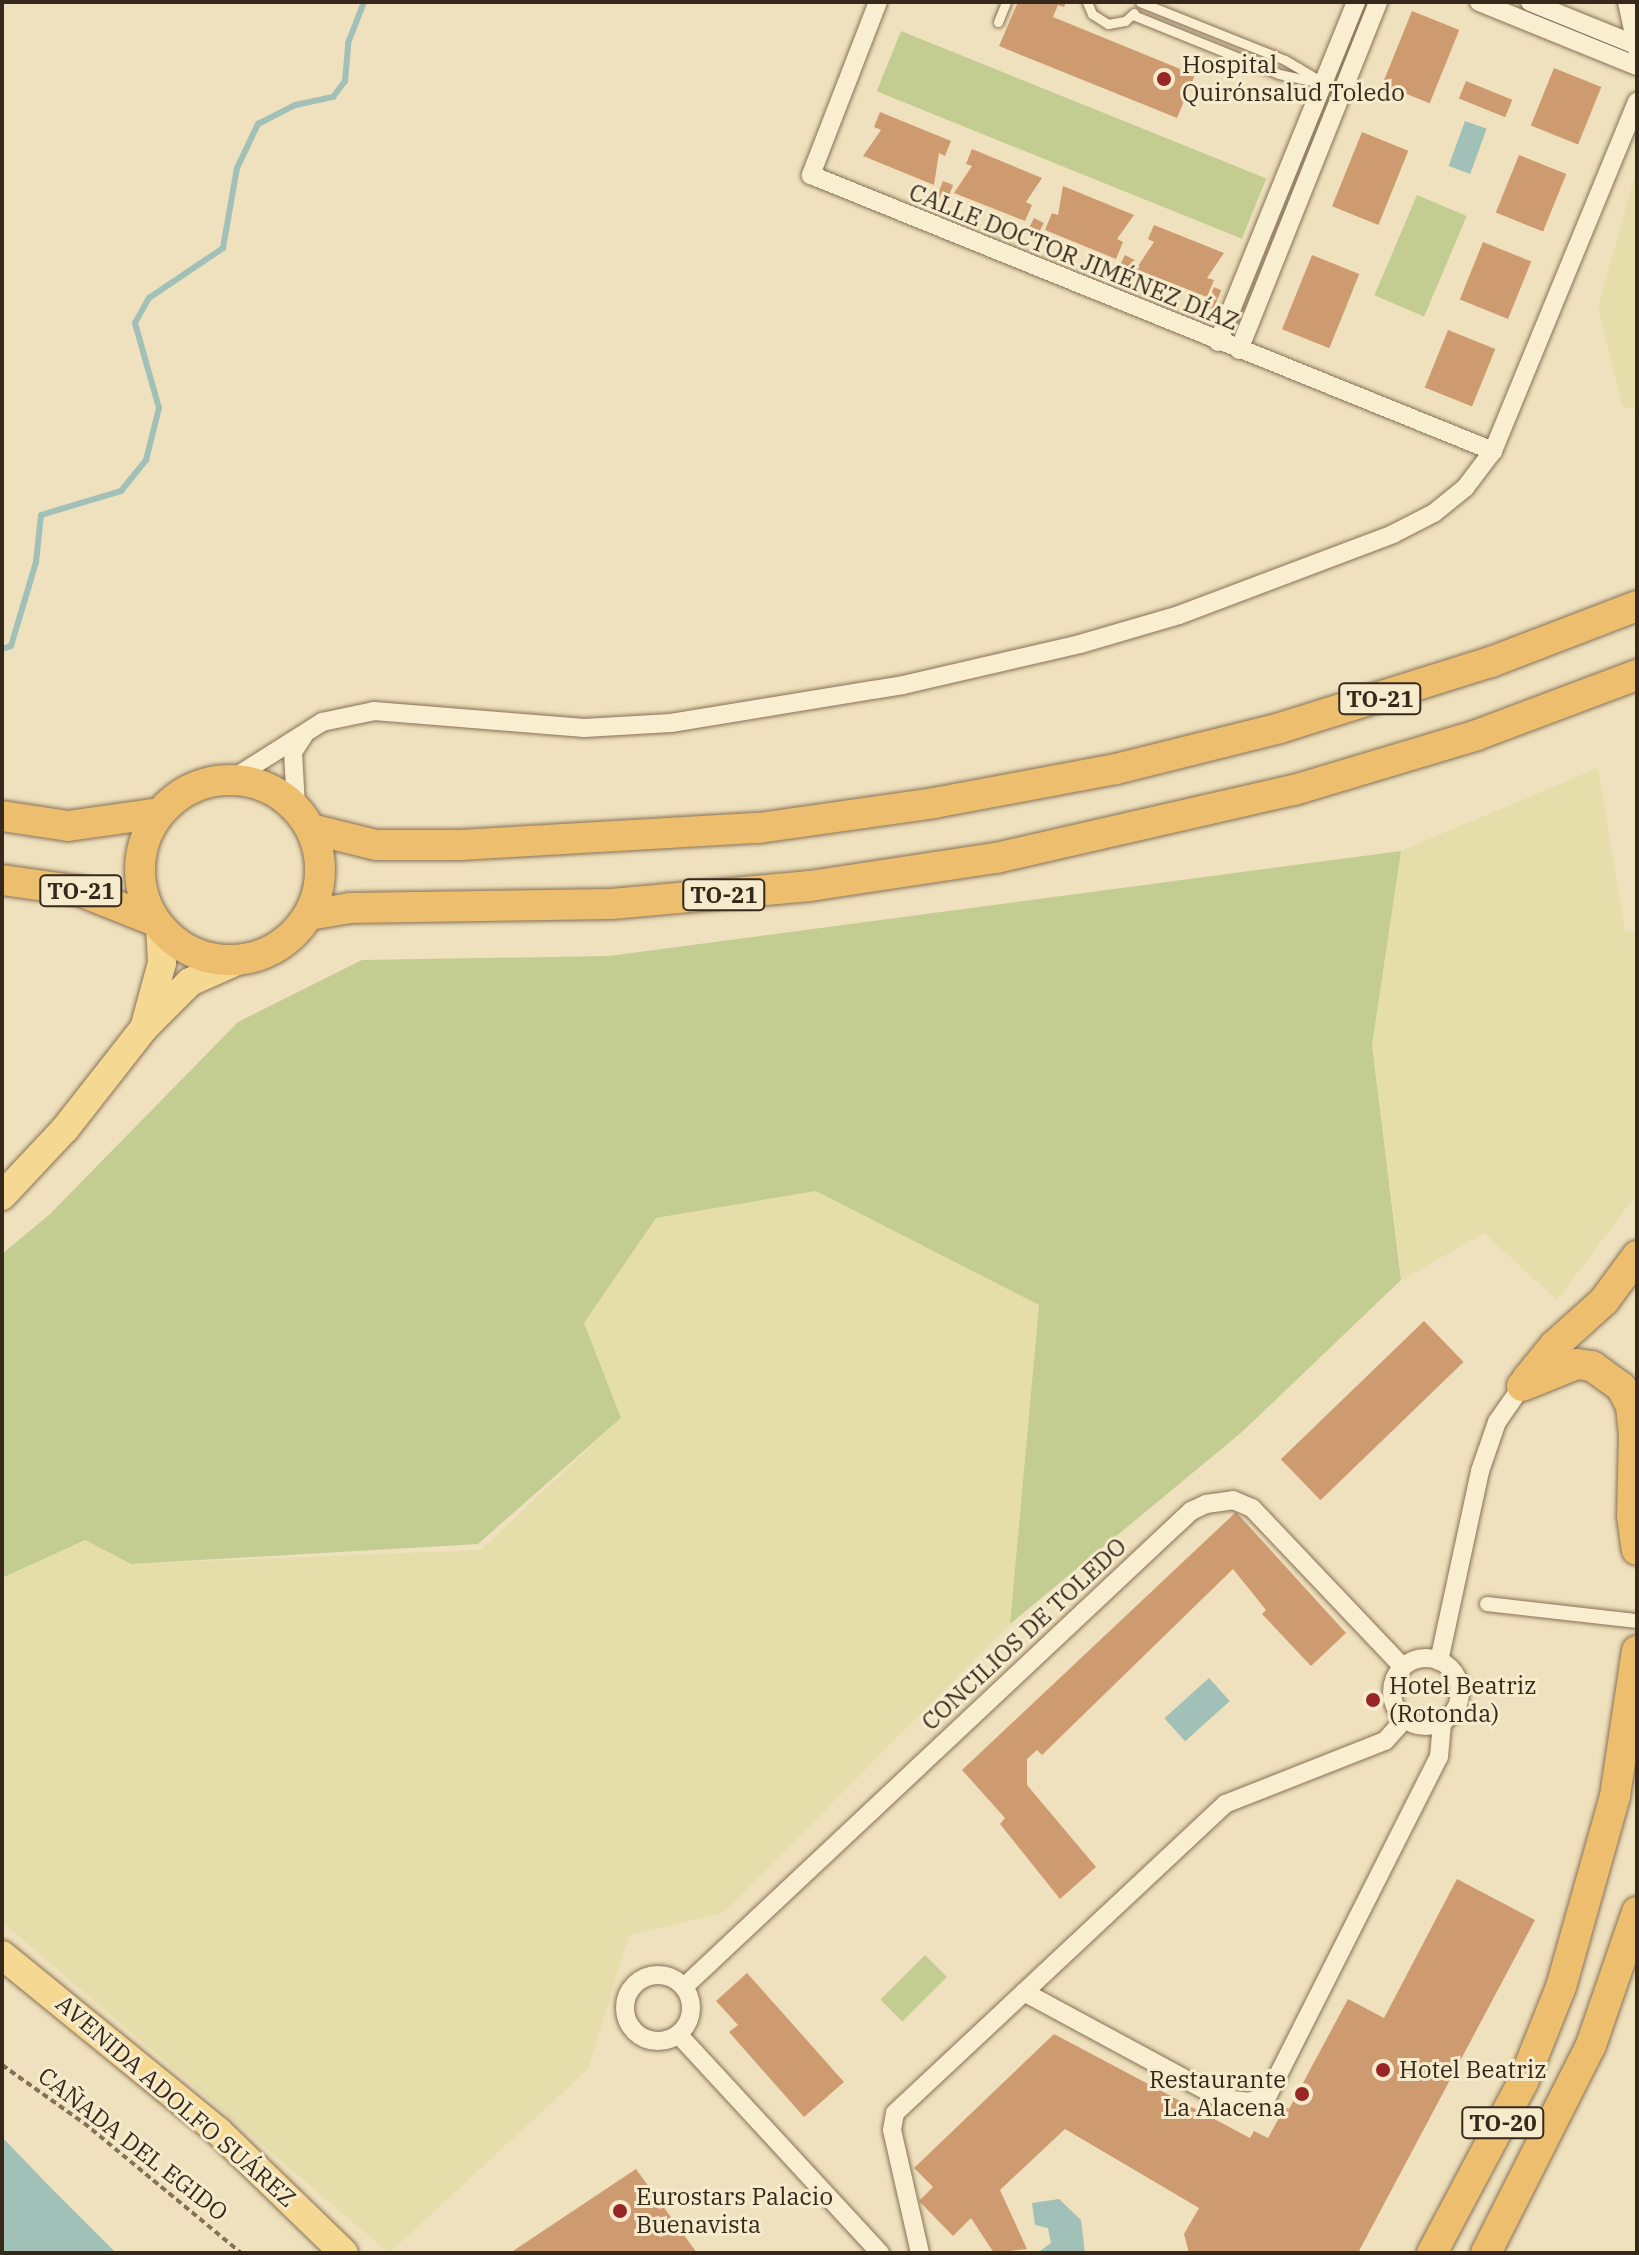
<!DOCTYPE html>
<meta charset="utf-8">
<style>
body{margin:0}
#map{position:relative;width:1639px;height:2255px;overflow:hidden;background:#efe1bd;font-family:"IBM Plex Serif",serif}
div>[style]{position:absolute}
[style*='--x']{left:calc(var(--x)*1px);top:calc(var(--y)*1px);width:calc(var(--w)*1px);rotate:calc(var(--a)*1deg)}
.farmland>*{inset:0;background:#e5ddaa}
.green>*{inset:0;background:#c4cd91;transform-origin:0 0}
.water>*{inset:0;background:#a1c0b7;transform-origin:0 0}
.stream>*{height:6px;margin:-3px;padding:0 3px;transform-origin:3px;border-radius:3px;background:#a1c0b7}
.building>*{inset:0;background:#ce9b71;transform-origin:0 0}
.path>*{height:4px;margin-top:-2px;transform-origin:0;background:repeating-linear-gradient(90deg,#877156 0 6px,transparent 0 10px)}
.roads{filter:drop-shadow(0 0 2px #877156) drop-shadow(0 0 2px #877156)}
.service>*{height:9px;margin:-4.5px;padding:0 4.5px;transform-origin:4.5px;border-radius:4.5px;background:#faeed0}
.pedestrian>*{height:14px;margin:-7px;padding:0 7px;transform-origin:7px;border-radius:7px;background:#faeed0}
.minor>*{height:18px;margin:-9px;padding:0 9px;transform-origin:9px;border-radius:9px;background:#faeed0}
.minor>.ring{margin:-9px;padding:0;box-sizing:content-box;background:none;border:18px solid #faeed0;border-radius:50%}
.primary>*{height:28px;margin:-14px;padding:0 14px;transform-origin:14px;border-radius:14px;background:#f5d992}
.trunk>*{height:30px;margin:-15px;padding:0 15px;transform-origin:15px;border-radius:15px;background:#ecbe6e}
.trunk>.ring{margin:-15px;padding:0;box-sizing:content-box;background:none;border:30px solid #ecbe6e;border-radius:50%}
.dots>*{width:22px;height:22px;translate:-50% -50%;box-sizing:border-box;border:4px solid #f6ebcc;border-radius:50%}
span{translate:-50% -50%;white-space:nowrap;text-align:center;line-height:1.15;-webkit-text-stroke:6px #f6ebcc;paint-order:stroke}
.shield-label span{padding:2px 6px;background:#f6ebcc;border:2px solid;border-radius:6px;-webkit-text-stroke-width:0}
.shield-label{font-size:22px;color:#36291b;font-weight:700}
.poi-label{font-size:24px;color:#36291b}
.left{translate:0 -50%;text-align:left}
.right{translate:-100% -50%;text-align:right}
.street-label{font-size:24px;color:#36291b}
.frame{position:absolute;inset:0;border:4px solid #36291b;pointer-events:none}
</style>
<div id="map">
<div class="farmland">
<i style="clip-path:polygon(1637px 169px,1637px 410px,1622px 406px,1598px 307px)"></i>
<i style="clip-path:polygon(1598px 768px,1625px 931px,1637px 932px,1637px 1194px,1557px 1300px,1484px 1233px,1402px 1280px,1372px 1045px,1401px 851px)"></i>
<i style="clip-path:polygon(816px 1191px,1039px 1304px,1010px 1624px,723px 1913px,629px 1935px,588px 2069px,389px 2253px,2px 1922px,2px 1578px,85px 1540px,131px 1564px,481px 1550px,621px 1418px,584px 1323px,656px 1218px)"></i>
</div>
<div class="green">
<i style="left:901px;top:31px;width:394px;height:65px;rotate:22deg"></i>
<i style="left:1417px;top:195px;width:54px;height:109px;rotate:23deg"></i>
<i style="clip-path:polygon(1401px 851px,1372px 1045px,1401px 1280px,1242px 1432px,1010px 1624px,1039px 1305px,816px 1191px,656px 1218px,584px 1323px,621px 1418px,478px 1544px,131px 1564px,85px 1540px,2px 1578px,2px 1254px,50px 1214px,238px 1022px,362px 960px,609px 956px)"></i>
<i style="left:925px;top:1955px;width:31px;height:63px;rotate:45deg"></i>
</div>
<div class="water">
<i style="left:1465px;top:121px;width:23px;height:48px;rotate:20deg"></i>
<i style="left:1209px;top:1678px;width:31px;height:60px;rotate:48deg"></i>
<i style="clip-path:polygon(2px 2137px,50px 2187px,116px 2253px,2px 2253px)"></i>
<i style="clip-path:polygon(1059px 2199px,1081px 2220px,1085px 2253px,1037px 2253px,1051px 2243px,1048px 2228px,1035px 2225px,1032px 2203px)"></i>
</div>
<div class="stream">
<i style="--x:2;--y:649;--w:9;--a:-18"></i>
<i style="--x:11;--y:646;--w:88;--a:-73.4"></i>
<i style="--x:36;--y:562;--w:47;--a:-83.9"></i>
<i style="--x:41;--y:515;--w:84;--a:-16.7"></i>
<i style="--x:121;--y:491;--w:40;--a:-51"></i>
<i style="--x:146;--y:460;--w:54;--a:-76"></i>
<i style="--x:159;--y:408;--w:88;--a:-105.8"></i>
<i style="--x:135;--y:323;--w:29;--a:-61"></i>
<i style="--x:149;--y:298;--w:89;--a:-34"></i>
<i style="--x:223;--y:248;--w:81;--a:-80.1"></i>
<i style="--x:237;--y:168;--w:49;--a:-64.5"></i>
<i style="--x:258;--y:124;--w:42;--a:-27.2"></i>
<i style="--x:295;--y:105;--w:39;--a:-12"></i>
<i style="--x:333;--y:97;--w:20;--a:-53"></i>
<i style="--x:345;--y:81;--w:38;--a:-85"></i>
<i style="--x:348;--y:43;--w:44;--a:-68.7"></i>
</div>
<div class="building">
<i style="clip-path:polygon(1018px 2px,1066px 2px,1064px 7px,1058px 5px,1053px 17px,1195px 75px,1177px 118px,999px 46px)"></i>
<i style="left:1412px;top:11px;width:51px;height:79px;rotate:22deg"></i>
<i style="left:1554px;top:68px;width:51px;height:62px;rotate:22deg"></i>
<i style="left:1466px;top:81px;width:50px;height:19px;rotate:22deg"></i>
<i style="clip-path:polygon(880px 112px,951px 141px,945px 156px,939px 153px,934px 185px,863px 156px,881px 130px,874px 127px)"></i>
<i style="left:1362px;top:132px;width:50px;height:80px;rotate:22deg"></i>
<i style="clip-path:polygon(972px 149px,1042px 178px,1026px 202px,1032px 205px,1025px 221px,954px 193px,972px 166px,966px 164px)"></i>
<i style="left:1519px;top:155px;width:51px;height:62px;rotate:22deg"></i>
<i style="left:943px;top:181px;width:11px;height:17px;rotate:22deg"></i>
<i style="clip-path:polygon(1063px 186px,1134px 215px,1117px 239px,1123px 242px,1116px 259px,1045px 230px,1052px 213px,1058px 215px)"></i>
<i style="left:1034px;top:218px;width:11px;height:17px;rotate:27deg"></i>
<i style="clip-path:polygon(1154px 225px,1224px 253px,1207px 278px,1214px 280px,1207px 297px,1136px 269px,1154px 242px,1148px 239px)"></i>
<i style="left:1483px;top:242px;width:52px;height:62px;rotate:22deg"></i>
<i style="left:1125px;top:255px;width:11px;height:16px;rotate:27deg"></i>
<i style="left:1312px;top:255px;width:51px;height:80px;rotate:22deg"></i>
<i style="left:1214px;top:287px;width:8px;height:21px;rotate:23deg"></i>
<i style="left:1448px;top:330px;width:51px;height:62px;rotate:22deg"></i>
<i style="left:1424px;top:1321px;width:57px;height:199px;rotate:46deg"></i>
<i style="clip-path:polygon(1236px 1512px,1346px 1633px,1311px 1666px,1262px 1614px,1266px 1610px,1233px 1569px,1042px 1755px,1037px 1750px,1027px 1759px,1027px 1785px,1096px 1867px,1060px 1899px,1000px 1824px,1005px 1818px,962px 1770px)"></i>
<i style="clip-path:polygon(1457px 1879px,1535px 1920px,1358px 2253px,1189px 2253px,1184px 2234px,1199px 2208px,1065px 2129px,1000px 2190px,1027px 2249px,994px 2253px,971px 2218px,953px 2236px,919px 2201px,933px 2187px,914px 2168px,1054px 2034px,1250px 2138px,1254px 2131px,1268px 2138px,1285px 2107px,1289px 2109px,1348px 1999px,1384px 2018px)"></i>
<i style="clip-path:polygon(747px 1973px,844px 2082px,804px 2117px,729px 2032px,738px 2025px,716px 2001px)"></i>
<i style="clip-path:polygon(636px 2169px,697px 2253px,510px 2253px)"></i>
</div>
<div class="path">
<i style="--x:2;--y:2065;--w:100;--a:35.3"></i>
<i style="--x:84;--y:2123;--w:204;--a:39.6"></i>
</div>
<div class="roads">
<div class="service">
<i style="--x:1087;--y:2;--w:13;--a:67"></i>
<i style="--x:1092;--y:14;--w:19;--a:32"></i>
<i style="--x:1108;--y:24;--w:17;--a:-10"></i>
<i style="--x:1125;--y:21;--w:12;--a:-42"></i>
<i style="--x:1140;--y:2;--w:156;--a:21.8"></i>
<i style="--x:1285;--y:60;--w:45;--a:30.5"></i>
<i style="--x:1133;--y:15;--w:157;--a:22"></i>
<i style="--x:1279;--y:74;--w:35;--a:12"></i>
<i style="--x:998;--y:22;--w:22;--a:-68"></i>
</div>
<div class="pedestrian">
<i style="--x:1487;--y:1604;--w:151;--a:6.5"></i>
</div>
<div class="minor">
<i style="--x:878;--y:2;--w:186;--a:111.2"></i>
<i style="--x:811;--y:175;--w:736;--a:22.03"></i>
<i style="--x:1479;--y:2;--w:170;--a:22.1"></i>
<i style="--x:1530;--y:2;--w:114;--a:22.1"></i>
<i style="--x:1627;--y:2;--w:48;--a:78"></i>
<i style="--x:1218;--y:342;--w:367;--a:-67.9"></i>
<i style="--x:1239;--y:350;--w:375;--a:-68.2"></i>
<i style="--x:232;--y:779;--w:107;--a:-32.3"></i>
<i style="--x:322;--y:722;--w:53;--a:-11.9"></i>
<i style="--x:374;--y:711;--w:211;--a:4.6"></i>
<i style="--x:584;--y:728;--w:87;--a:-3.3"></i>
<i style="--x:671;--y:723;--w:235;--a:-9.3"></i>
<i style="--x:903;--y:685;--w:182;--a:-13"></i>
<i style="--x:1080;--y:644;--w:103;--a:-16.3"></i>
<i style="--x:1179;--y:615;--w:229;--a:-20.7"></i>
<i style="--x:1393;--y:534;--w:46;--a:-27.1"></i>
<i style="--x:1434;--y:513;--w:40;--a:-39"></i>
<i style="--x:1465;--y:488;--w:46;--a:-52.9"></i>
<i style="--x:1493;--y:451;--w:378;--a:-67.6"></i>
<i style="--x:296;--y:807;--w:55;--a:-93.1"></i>
<i style="--x:293;--y:752;--w:20;--a:-57"></i>
<i class="ring" style="left:1392px;top:1658px;width:50px;height:50px"></i>
<i style="--x:1439;--y:1661;--w:194;--a:-77.8"></i>
<i style="--x:1480;--y:1471;--w:52;--a:-70.9"></i>
<i style="--x:1497;--y:1422;--w:44;--a:-55.2"></i>
<i class="ring" style="left:625px;top:1975px;width:48px;height:48px"></i>
<i style="--x:684;--y:1987;--w:695;--a:-43.19"></i>
<i style="--x:1191;--y:1511;--w:17;--a:-25"></i>
<i style="--x:1206;--y:1504;--w:27;--a:-8"></i>
<i style="--x:1233;--y:1500;--w:21;--a:23"></i>
<i style="--x:1252;--y:1508;--w:219;--a:46.5"></i>
<i style="--x:1024;--y:1992;--w:225;--a:28.4"></i>
<i style="--x:1222;--y:2099;--w:27;--a:6"></i>
<i style="--x:1249;--y:2102;--w:20;--a:-20"></i>
<i style="--x:1268;--y:2095;--w:379;--a:-63.2"></i>
<i style="--x:1439;--y:1757;--w:35;--a:-85"></i>
<i style="--x:678;--y:2034;--w:298;--a:47.3"></i>
<i style="--x:920;--y:2253;--w:126;--a:-102.8"></i>
<i style="--x:892;--y:2130;--w:17;--a:-80"></i>
<i style="--x:895;--y:2113;--w:452;--a:-43.1"></i>
<i style="--x:1225;--y:1804;--w:172;--a:-21.5"></i>
<i style="--x:1385;--y:1741;--w:30;--a:-48"></i>
</div>
<div class="primary">
<i style="--x:145;--y:1025;--w:64;--a:-74.7"></i>
<i style="--x:162;--y:963;--w:35;--a:-93"></i>
<i style="--x:2;--y:1196;--w:92;--a:-46.8"></i>
<i style="--x:65;--y:1129;--w:130;--a:-51.9"></i>
<i style="--x:145;--y:1027;--w:64;--a:-45"></i>
<i style="--x:190;--y:982;--w:54;--a:-24.2"></i>
<i style="--x:2;--y:1955;--w:279;--a:39.2"></i>
<i style="--x:218;--y:2131;--w:175;--a:44.1"></i>
</div>
<div class="trunk">
<i class="ring" style="left:140px;top:780px;width:150px;height:150px"></i>
<i style="--x:2;--y:816;--w:67;--a:8.6"></i>
<i style="--x:68;--y:826;--w:92;--a:-8.1"></i>
<i style="--x:311;--y:829;--w:67;--a:13.8"></i>
<i style="--x:376;--y:845;--w:84;--a:0"></i>
<i style="--x:460;--y:845;--w:299;--a:-3.3"></i>
<i style="--x:759;--y:828;--w:177;--a:-8.1"></i>
<i style="--x:934;--y:803;--w:185;--a:-10.6"></i>
<i style="--x:1116;--y:769;--w:169;--a:-14"></i>
<i style="--x:1280;--y:728;--w:221;--a:-17.4"></i>
<i style="--x:1491;--y:662;--w:156;--a:-21"></i>
<i style="--x:2;--y:880;--w:79;--a:8"></i>
<i style="--x:80;--y:891;--w:81;--a:21.8"></i>
<i style="--x:309;--y:915;--w:42;--a:-9.7"></i>
<i style="--x:350;--y:908;--w:262;--a:-0.9"></i>
<i style="--x:612;--y:904;--w:199;--a:-5.2"></i>
<i style="--x:810;--y:886;--w:188;--a:-8.6"></i>
<i style="--x:996;--y:858;--w:306;--a:-12.9"></i>
<i style="--x:1294;--y:790;--w:191;--a:-16.7"></i>
<i style="--x:1477;--y:735;--w:171;--a:-20.6"></i>
<i style="--x:1527;--y:1379;--w:43;--a:-50.7"></i>
<i style="--x:1554;--y:1346;--w:67;--a:-42"></i>
<i style="--x:1604;--y:1301;--w:56;--a:-53.7"></i>
<i style="--x:1522;--y:1386;--w:59;--a:-21.8"></i>
<i style="--x:1577;--y:1364;--w:15;--a:8"></i>
<i style="--x:1592;--y:1366;--w:36;--a:36"></i>
<i style="--x:1621;--y:1387;--w:21;--a:62"></i>
<i style="--x:1631;--y:1406;--w:29;--a:84"></i>
<i style="--x:1634;--y:1435;--w:81;--a:91.4"></i>
<i style="--x:1632;--y:1516;--w:34;--a:82"></i>
<i style="--x:1432;--y:2253;--w:194;--a:-62"></i>
<i style="--x:1523;--y:2082;--w:102;--a:-68.2"></i>
<i style="--x:1561;--y:1987;--w:198;--a:-74.2"></i>
<i style="--x:1615;--y:1796;--w:147;--a:-81.4"></i>
<i style="--x:1486;--y:2253;--w:233;--a:-63.2"></i>
<i style="--x:1591;--y:2045;--w:141;--a:-70.9"></i>
</div>
</div>
<div class="dots">
<i style="left:1164px;top:79px;background:#972624"></i>
<i style="left:1373px;top:1700px;background:#972624"></i>
<i style="left:1383px;top:2070px;background:#972624"></i>
<i style="left:1302px;top:2094px;background:#972624"></i>
<i style="left:620px;top:2211px;background:#972624"></i>
</div>
<div class="shield-label">
<span style="left:1380px;top:699px">TO-21</span>
<span style="left:81px;top:891px">TO-21</span>
<span style="left:724px;top:895px">TO-21</span>
<span style="left:1503px;top:2123px">TO-20</span>
</div>
<div class="poi-label">
<span class="left" style="left:1182px;top:79px">Hospital<br>Quirónsalud Toledo</span>
<span class="left" style="left:1389px;top:1700px">Hotel Beatriz<br>(Rotonda)</span>
<span class="left" style="left:1399px;top:2070px">Hotel Beatriz</span>
<span class="right" style="left:1286px;top:2094px">Restaurante<br>La Alacena</span>
<span class="left" style="left:636px;top:2211px">Eurostars Palacio<br>Buenavista</span>
</div>
<div class="street-label">
<span style="left:1074px;top:257px;rotate:22deg">CALLE DOCTOR JIMÉNEZ DÍAZ</span>
<span style="left:1024px;top:1634px;rotate:-43deg">CONCILIOS DE TOLEDO</span>
<span style="left:176px;top:2101px;rotate:41deg">AVENIDA ADOLFO SUÁREZ</span>
<span style="left:133px;top:2144px;rotate:38deg">CAÑADA DEL EGIDO</span>
</div>
<div class="frame"></div>
</div>
